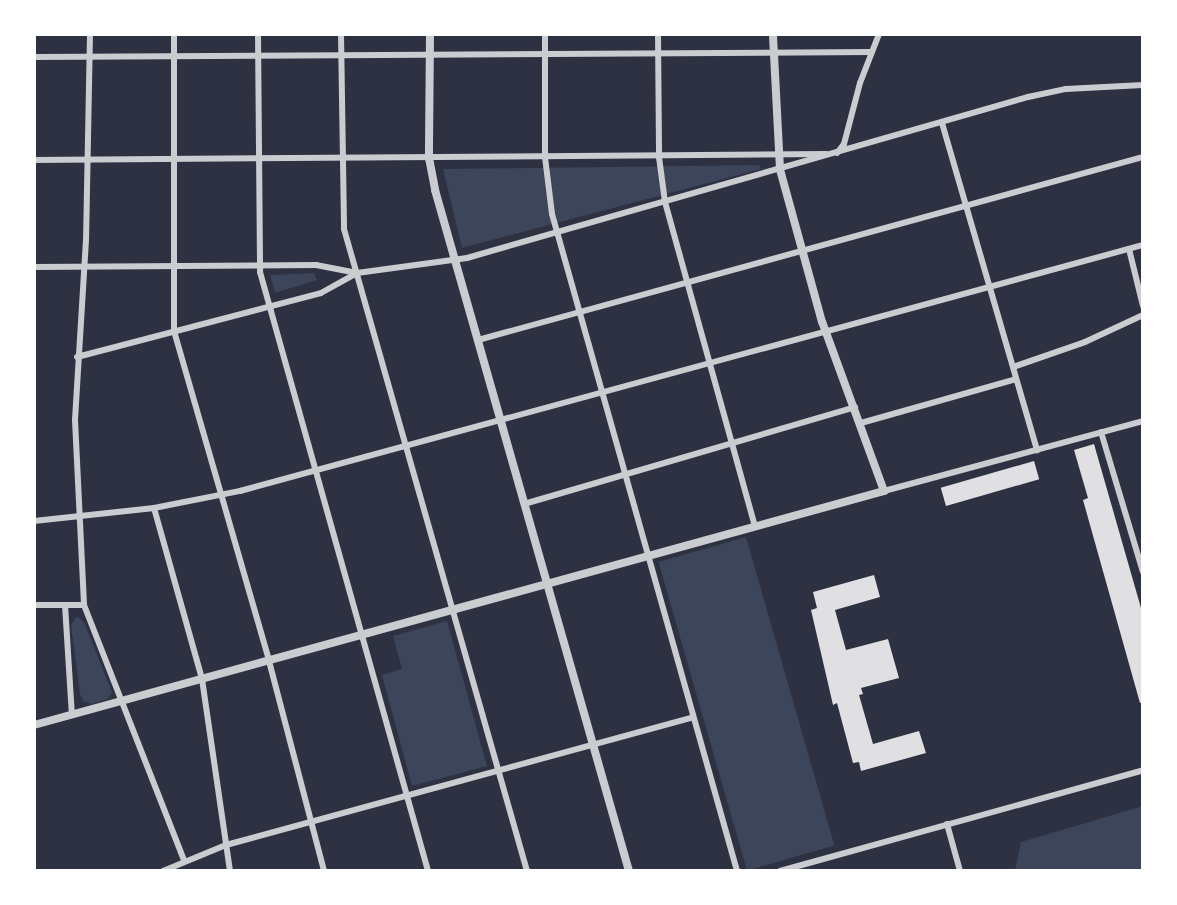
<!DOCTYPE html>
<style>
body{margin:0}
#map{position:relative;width:1177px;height:905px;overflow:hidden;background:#2d3142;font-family:"Source Sans 3",sans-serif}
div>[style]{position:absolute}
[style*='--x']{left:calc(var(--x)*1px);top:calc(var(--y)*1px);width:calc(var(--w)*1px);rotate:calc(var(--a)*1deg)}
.green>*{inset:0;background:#3c4559;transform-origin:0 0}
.building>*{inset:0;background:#e0e0e3;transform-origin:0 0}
.minor>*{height:6px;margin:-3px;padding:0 3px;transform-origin:3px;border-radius:3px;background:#caccd0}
.tertiary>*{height:8px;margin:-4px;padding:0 4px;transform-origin:4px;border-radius:4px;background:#caccd0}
span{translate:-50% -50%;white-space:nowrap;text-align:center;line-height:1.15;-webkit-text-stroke:8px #fff;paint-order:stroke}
.frame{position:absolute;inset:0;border:36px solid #fff;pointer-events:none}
</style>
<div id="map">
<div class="green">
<i style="clip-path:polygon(759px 165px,761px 169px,462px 248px,443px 169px)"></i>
<i style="clip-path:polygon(314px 273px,317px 280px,275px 293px,270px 275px)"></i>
<i style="left:746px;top:537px;width:321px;height:91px;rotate:74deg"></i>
<i style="clip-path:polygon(77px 616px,84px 622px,112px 692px,108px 699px,91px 704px,83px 701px,80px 694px,71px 625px)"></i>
<i style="clip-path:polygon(447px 621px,487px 766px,412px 786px,382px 675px,402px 669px,393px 636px)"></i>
<i style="clip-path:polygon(1143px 806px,1143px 871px,1015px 871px,1021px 842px)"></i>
</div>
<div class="building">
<i style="clip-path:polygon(1094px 444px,1143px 615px,1143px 702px,1140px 703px,1083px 500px,1088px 498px,1074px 450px)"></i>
<i style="left:1034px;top:461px;width:19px;height:97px;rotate:74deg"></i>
<i style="clip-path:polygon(874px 575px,880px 597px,835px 610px,846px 650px,888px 639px,899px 678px,861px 688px,863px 694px,859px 695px,873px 744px,919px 731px,926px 753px,861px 771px,859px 762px,853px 763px,837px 703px,833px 705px,811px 610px,817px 608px,813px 592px)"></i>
</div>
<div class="minor">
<i style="--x:90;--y:34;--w:206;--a:91.1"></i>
<i style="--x:86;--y:240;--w:180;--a:93.5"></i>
<i style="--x:75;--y:420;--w:185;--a:87.2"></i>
<i style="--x:84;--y:605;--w:274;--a:68.6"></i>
<i style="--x:174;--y:34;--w:297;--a:90"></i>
<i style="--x:174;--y:331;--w:343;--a:73.9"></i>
<i style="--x:269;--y:661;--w:217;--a:75.3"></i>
<i style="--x:258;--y:34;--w:238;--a:89.5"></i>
<i style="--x:260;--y:272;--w:622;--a:74.33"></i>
<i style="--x:341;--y:34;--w:195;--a:89.1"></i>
<i style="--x:344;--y:229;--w:668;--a:74.09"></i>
<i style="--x:545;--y:34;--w:123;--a:90"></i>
<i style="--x:545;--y:157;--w:57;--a:83"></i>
<i style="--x:552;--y:214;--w:683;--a:74.27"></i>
<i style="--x:658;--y:34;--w:123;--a:89.5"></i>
<i style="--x:659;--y:157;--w:45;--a:82.4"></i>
<i style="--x:665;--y:202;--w:337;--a:74.5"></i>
<i style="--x:34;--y:57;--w:837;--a:-0.34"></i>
<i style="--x:942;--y:123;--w:341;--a:73.8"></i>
<i style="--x:837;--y:153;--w:11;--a:-52"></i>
<i style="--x:844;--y:144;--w:63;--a:-75.3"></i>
<i style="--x:860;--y:83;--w:53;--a:-68.8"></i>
<i style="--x:34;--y:160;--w:792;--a:-0.43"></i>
<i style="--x:1129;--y:249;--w:59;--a:76.2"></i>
<i style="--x:34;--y:267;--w:282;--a:-0.4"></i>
<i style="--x:316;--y:265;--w:42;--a:11"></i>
<i style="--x:478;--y:340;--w:690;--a:-15.39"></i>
<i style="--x:77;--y:357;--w:252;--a:-14.7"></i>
<i style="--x:321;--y:293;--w:41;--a:-29.1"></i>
<i style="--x:357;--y:273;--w:111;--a:-7.8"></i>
<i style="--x:467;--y:258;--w:584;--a:-16.01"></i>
<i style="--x:1028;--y:97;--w:39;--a:-12"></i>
<i style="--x:1066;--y:89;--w:77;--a:-3"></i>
<i style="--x:1013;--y:367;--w:76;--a:-19.1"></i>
<i style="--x:1085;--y:342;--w:64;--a:-25"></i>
<i style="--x:861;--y:423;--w:161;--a:-15.8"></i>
<i style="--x:1101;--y:432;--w:146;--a:73.3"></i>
<i style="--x:884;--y:491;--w:268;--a:-15.1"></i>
<i style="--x:524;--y:504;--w:345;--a:-16.3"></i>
<i style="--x:154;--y:508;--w:178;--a:74.3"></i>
<i style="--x:202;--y:679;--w:194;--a:81.7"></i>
<i style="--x:34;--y:521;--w:121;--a:-6.2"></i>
<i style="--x:154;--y:508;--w:88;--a:-11.2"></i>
<i style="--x:240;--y:491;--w:936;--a:-15.24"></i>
<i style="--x:34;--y:605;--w:50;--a:0"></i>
<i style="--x:65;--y:605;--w:110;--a:86.4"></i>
<i style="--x:947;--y:824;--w:49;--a:74.5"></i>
<i style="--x:163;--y:871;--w:68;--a:-22.4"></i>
<i style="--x:226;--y:845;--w:484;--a:-15.3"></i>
<i style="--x:780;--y:871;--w:377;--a:-15.5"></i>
</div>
<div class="tertiary">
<i style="--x:430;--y:34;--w:124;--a:90.5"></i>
<i style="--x:429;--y:158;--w:33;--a:79"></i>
<i style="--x:435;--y:190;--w:708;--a:74.1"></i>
<i style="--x:34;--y:725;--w:882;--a:-15.39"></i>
<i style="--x:884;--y:491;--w:180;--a:-110.1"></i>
<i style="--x:822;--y:322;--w:159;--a:-105.4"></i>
<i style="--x:780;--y:169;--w:135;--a:-93"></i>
</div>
<div class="frame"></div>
</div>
